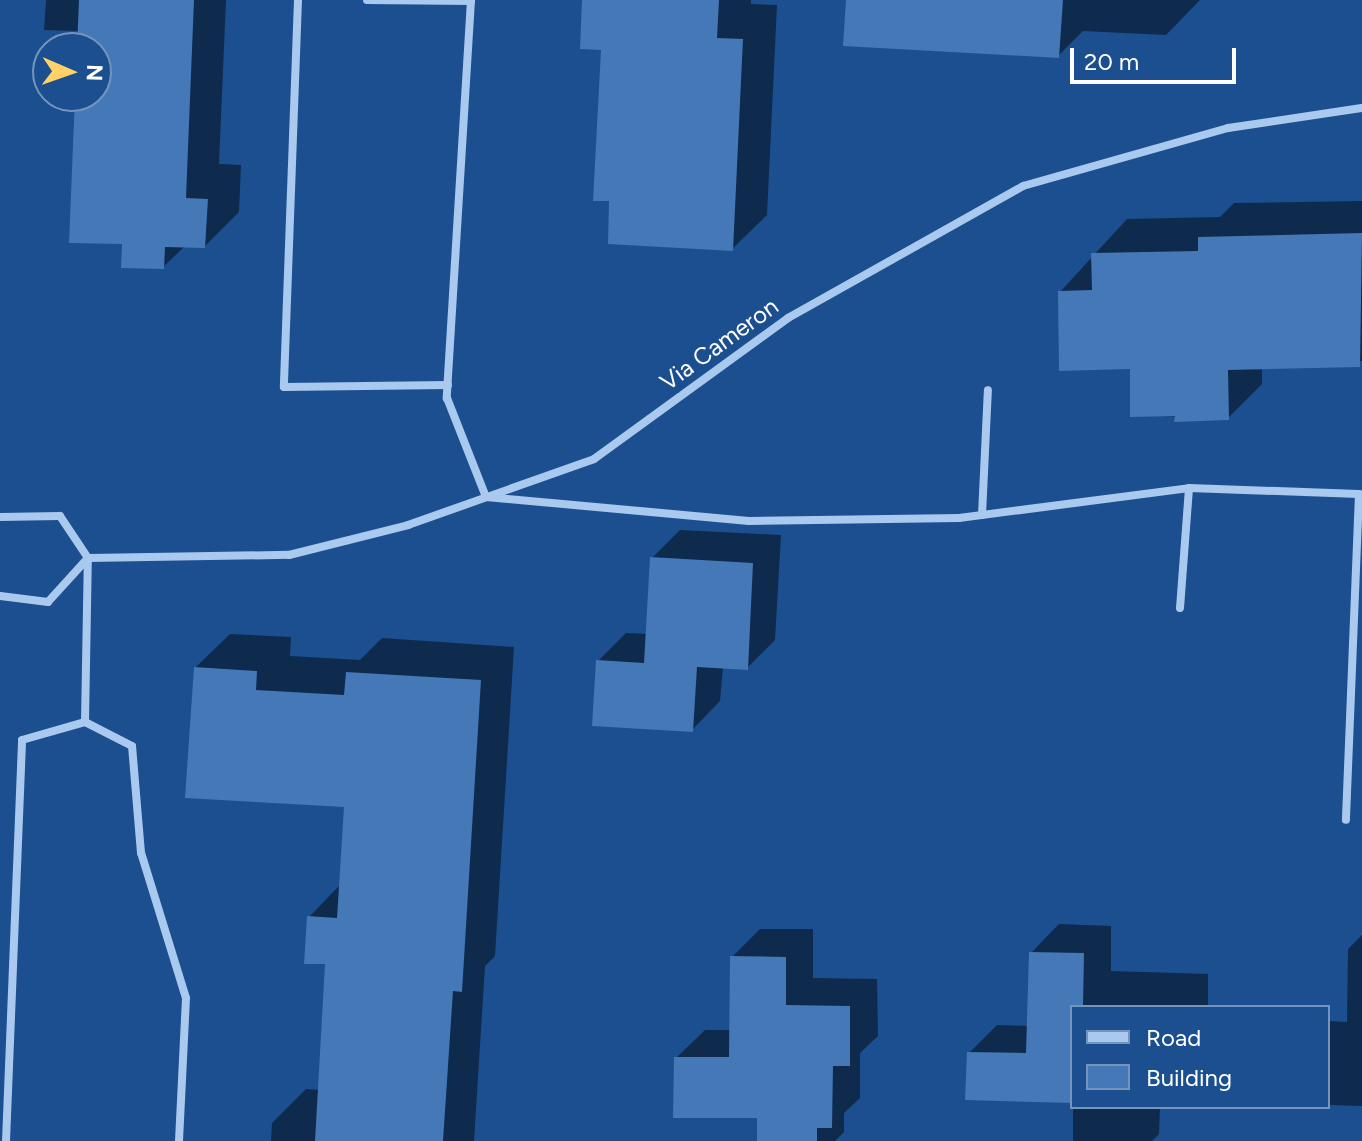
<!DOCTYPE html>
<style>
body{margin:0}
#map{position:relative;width:1362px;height:1141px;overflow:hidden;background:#1b4f8f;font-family:Figtree,sans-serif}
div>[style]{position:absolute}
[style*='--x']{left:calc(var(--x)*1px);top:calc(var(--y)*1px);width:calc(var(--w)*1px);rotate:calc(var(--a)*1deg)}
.shadow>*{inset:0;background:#0007}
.building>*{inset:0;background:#4478b7}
.street>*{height:8px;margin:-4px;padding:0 4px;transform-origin:4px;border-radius:4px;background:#a9c9ee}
span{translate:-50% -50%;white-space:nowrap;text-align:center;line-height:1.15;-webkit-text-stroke:8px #1b4f8f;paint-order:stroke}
.street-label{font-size:24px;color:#fff}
.legend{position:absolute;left:1070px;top:1005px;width:260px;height:104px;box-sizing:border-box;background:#1b4f8f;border:2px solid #7695bc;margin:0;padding:10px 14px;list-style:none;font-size:24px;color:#fff}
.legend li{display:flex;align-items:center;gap:16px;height:40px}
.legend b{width:40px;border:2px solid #7695bc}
.north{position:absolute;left:32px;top:32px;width:80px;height:80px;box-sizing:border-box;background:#1b4f8f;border:2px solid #7695bc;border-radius:50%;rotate:92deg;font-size:22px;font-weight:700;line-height:32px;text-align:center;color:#fff}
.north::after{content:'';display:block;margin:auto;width:28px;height:36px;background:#ffd166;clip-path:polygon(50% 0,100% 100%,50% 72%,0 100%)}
.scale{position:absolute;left:1070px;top:48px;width:166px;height:36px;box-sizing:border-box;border:4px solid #fff;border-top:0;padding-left:10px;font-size:24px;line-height:28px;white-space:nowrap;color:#fff;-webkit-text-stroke:6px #1b4f8f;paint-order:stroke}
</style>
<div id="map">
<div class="shadow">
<i style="clip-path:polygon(46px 0,226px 0,219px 164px,241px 165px,239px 212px,205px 246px,185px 246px,163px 267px,124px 243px,77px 96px,96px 96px,96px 48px,79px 48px,79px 31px,44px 30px)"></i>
<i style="clip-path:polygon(584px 0,751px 0,751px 4px,777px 5px,767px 215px,732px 249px,603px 48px)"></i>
<i style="clip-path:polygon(848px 0,1200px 0,1166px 35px,1083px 31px,1058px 56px)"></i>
<i style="clip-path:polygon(1362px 201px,1362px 361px,1262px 366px,1262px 384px,1228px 418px,1132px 415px,1132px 367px,1060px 292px,1127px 219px,1220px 217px,1234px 203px)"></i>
<i style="clip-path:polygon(680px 530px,781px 535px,775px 640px,747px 668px,723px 667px,720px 701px,692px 730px,598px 661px,626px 633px,648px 634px,652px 558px)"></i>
<i style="clip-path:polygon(230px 634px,291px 637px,290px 656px,360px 660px,382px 638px,514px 647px,495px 956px,485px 966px,474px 1141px,271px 1141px,272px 1123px,306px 1089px,320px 1090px,327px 963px,309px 917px,341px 884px,346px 805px,195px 668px)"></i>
<i style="clip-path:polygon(1059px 924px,1111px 926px,1111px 971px,1208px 974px,1208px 1007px,1072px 1007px,1072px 1101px,969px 1053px,997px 1025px,1029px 1026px,1031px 953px)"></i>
<i style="clip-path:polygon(760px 929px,813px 929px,813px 978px,877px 979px,878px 1036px,860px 1053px,860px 1098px,844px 1113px,844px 1132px,835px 1141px,759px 1141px,759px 1116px,676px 1058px,705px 1030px,731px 1030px,732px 957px)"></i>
<i style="clip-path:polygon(1362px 935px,1362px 1106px,1328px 1105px,1328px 1021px,1347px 1022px,1348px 949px)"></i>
<i style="clip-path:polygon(1073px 1107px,1160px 1107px,1159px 1134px,1152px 1141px,1073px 1141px)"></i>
</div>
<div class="building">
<i style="clip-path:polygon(79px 0,194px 0,186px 198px,208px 199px,205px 248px,165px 247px,164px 269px,121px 268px,122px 244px,69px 243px,75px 96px,96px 96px,96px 48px,77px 48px)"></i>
<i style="clip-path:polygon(582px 0,719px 0,717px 38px,743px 39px,733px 251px,608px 244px,609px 201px,593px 201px,601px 50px,580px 49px)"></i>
<i style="clip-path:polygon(846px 0,1063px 0,1059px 58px,843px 46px)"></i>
<i style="clip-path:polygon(1362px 233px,1360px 367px,1228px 370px,1229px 420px,1174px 422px,1175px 416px,1130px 417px,1130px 369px,1059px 371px,1058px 291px,1092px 290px,1091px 253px,1198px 251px,1198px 237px)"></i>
<i style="clip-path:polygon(650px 557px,753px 563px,748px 670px,697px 667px,693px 732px,592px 726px,596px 660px,644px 663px)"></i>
<i style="clip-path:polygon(194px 667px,257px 671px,256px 690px,344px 695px,346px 672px,481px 680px,462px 992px,453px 991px,443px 1141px,315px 1141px,325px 964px,304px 964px,307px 916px,337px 918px,344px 807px,185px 798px)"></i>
<i style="clip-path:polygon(1029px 952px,1084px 953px,1083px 1007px,1072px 1007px,1072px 1103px,965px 1100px,967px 1052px,1026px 1053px)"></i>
<i style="clip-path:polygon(730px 956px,786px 957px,786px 1005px,850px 1006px,850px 1066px,833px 1066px,832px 1128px,817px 1128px,817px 1141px,757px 1141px,757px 1118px,673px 1118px,674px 1057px,729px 1057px)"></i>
</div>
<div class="street">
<i style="--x:298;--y:0;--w:387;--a:92.1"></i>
<i style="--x:284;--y:387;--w:164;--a:-0.7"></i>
<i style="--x:367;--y:0;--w:104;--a:0.6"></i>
<i style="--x:471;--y:0;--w:399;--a:93.5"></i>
<i style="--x:447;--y:398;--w:106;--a:68.5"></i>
<i style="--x:486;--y:497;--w:264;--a:5.2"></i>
<i style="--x:749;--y:521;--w:210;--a:-0.8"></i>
<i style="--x:959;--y:518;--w:232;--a:-7.4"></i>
<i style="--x:1189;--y:488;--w:170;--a:2"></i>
<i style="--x:1359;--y:494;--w:326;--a:92.3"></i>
<i style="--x:982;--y:515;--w:125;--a:-87.3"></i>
<i style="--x:0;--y:517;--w:60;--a:-1"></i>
<i style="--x:60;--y:516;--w:50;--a:56.3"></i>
<i style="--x:88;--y:558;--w:59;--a:132.3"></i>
<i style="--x:48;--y:602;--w:48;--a:-172.9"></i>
<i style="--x:1180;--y:608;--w:120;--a:-85.7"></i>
<i style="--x:6;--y:1141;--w:401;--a:-87.7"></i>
<i style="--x:22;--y:740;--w:66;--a:-15.9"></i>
<i style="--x:179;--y:1141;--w:143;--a:-87.2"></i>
<i style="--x:186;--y:998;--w:152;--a:-107.2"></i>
<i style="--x:141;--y:853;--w:107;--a:-94.8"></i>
<i style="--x:132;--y:746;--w:53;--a:-152.9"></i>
<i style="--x:85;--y:722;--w:164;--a:-89"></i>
<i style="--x:88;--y:558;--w:201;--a:-0.9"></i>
<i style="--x:289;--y:555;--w:123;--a:-14.1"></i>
<i style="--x:408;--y:525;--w:197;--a:-19.5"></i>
<i style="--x:594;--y:459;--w:240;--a:-36"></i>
<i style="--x:788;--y:318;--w:270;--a:-29.3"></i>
<i style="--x:1023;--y:186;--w:213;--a:-15.8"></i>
<i style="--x:1228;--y:128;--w:135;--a:-8.5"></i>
</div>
<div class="street-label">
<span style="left:719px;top:344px;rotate:-36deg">Via Cameron</span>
</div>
<ul class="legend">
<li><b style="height:10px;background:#a9c9ee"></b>Road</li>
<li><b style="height:22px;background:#4478b7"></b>Building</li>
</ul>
<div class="north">N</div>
<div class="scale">20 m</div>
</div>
